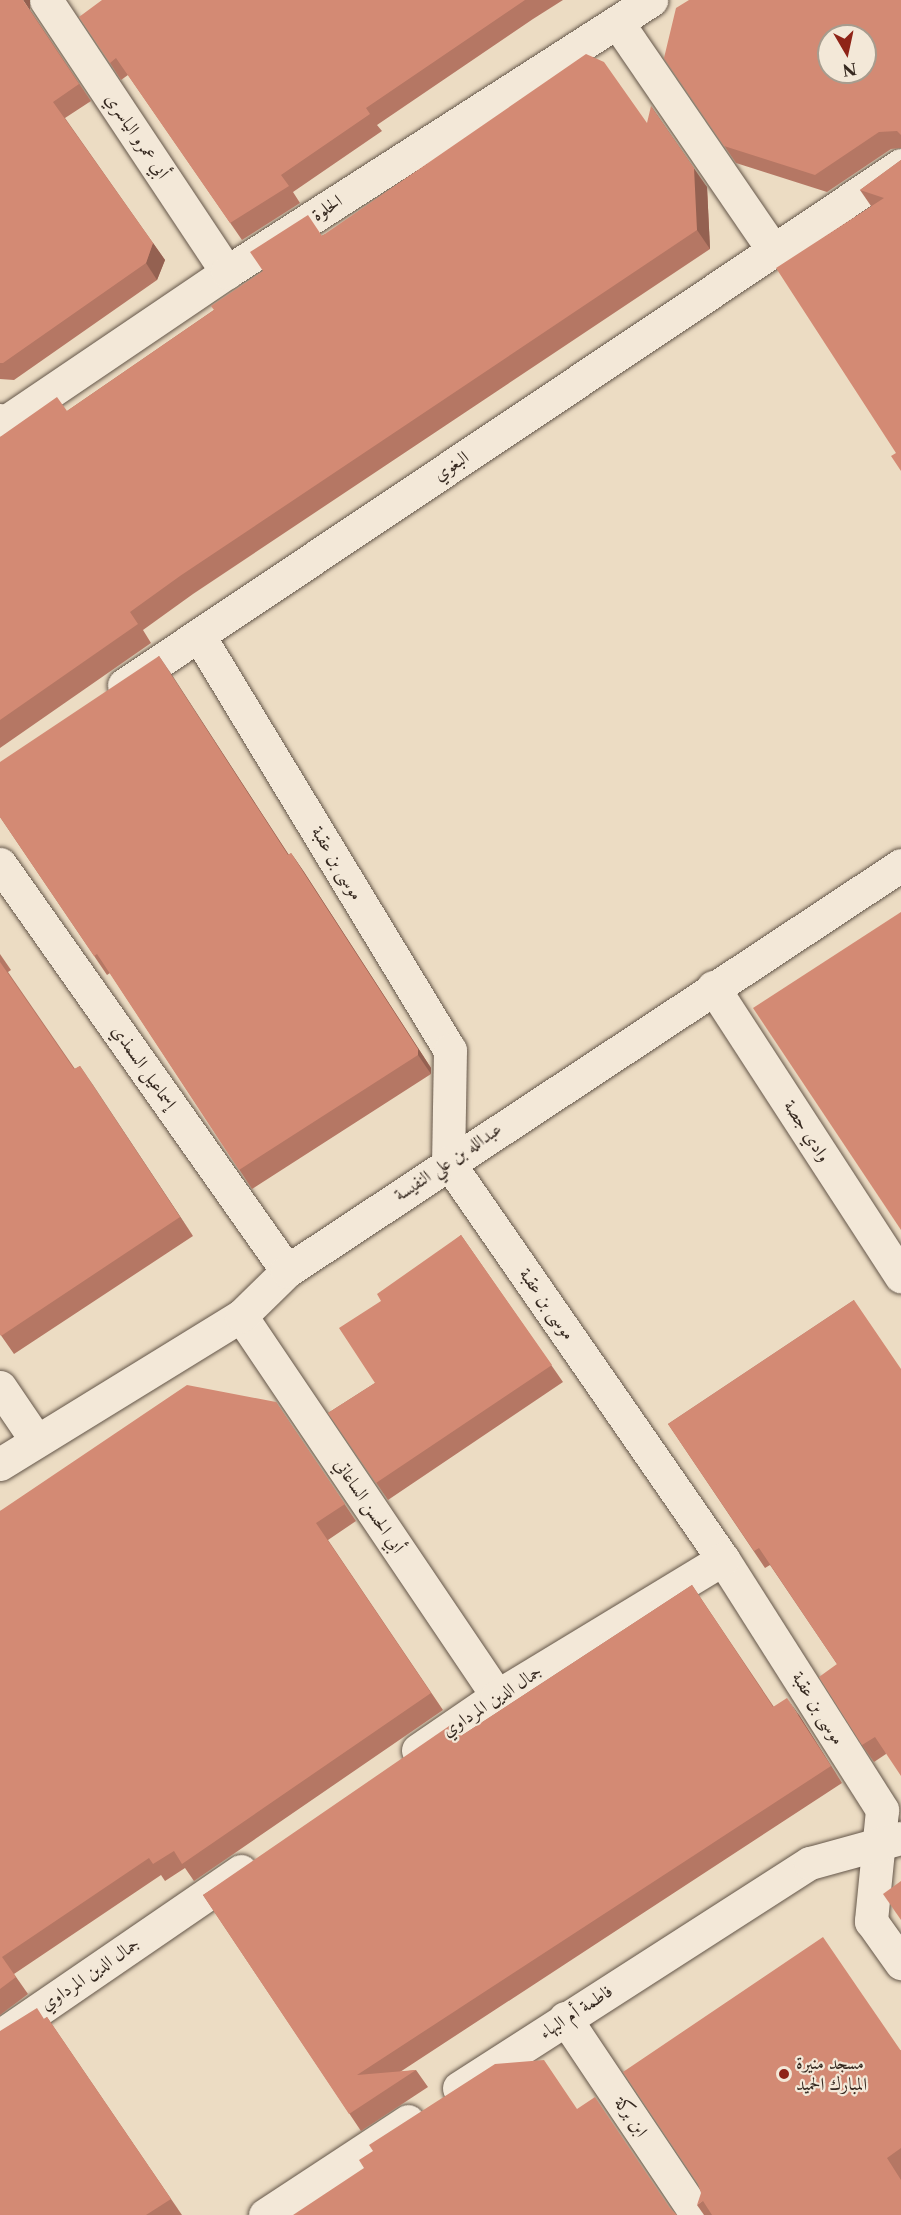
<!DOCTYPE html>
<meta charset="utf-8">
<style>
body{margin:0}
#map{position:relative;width:901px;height:2215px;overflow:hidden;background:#ecdcc3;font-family:"Libre Caslon Text",Amiri,serif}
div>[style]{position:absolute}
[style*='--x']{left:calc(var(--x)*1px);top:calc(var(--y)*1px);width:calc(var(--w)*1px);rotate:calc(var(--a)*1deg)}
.roads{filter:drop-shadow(0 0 2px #645649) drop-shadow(0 0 2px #645649)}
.minor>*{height:33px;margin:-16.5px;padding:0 16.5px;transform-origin:16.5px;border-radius:16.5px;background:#f3e8d8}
.wall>*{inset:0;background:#b57764}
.shaded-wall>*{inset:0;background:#946151}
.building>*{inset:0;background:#d38a74}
.dots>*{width:16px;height:16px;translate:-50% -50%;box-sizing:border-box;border:3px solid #f3e8d8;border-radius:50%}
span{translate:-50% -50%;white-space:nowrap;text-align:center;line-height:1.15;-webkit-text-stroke:4.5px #f3e8d8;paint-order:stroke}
.street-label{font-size:18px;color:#362920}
.poi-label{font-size:18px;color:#362920}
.left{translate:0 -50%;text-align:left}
.north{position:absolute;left:817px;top:24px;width:60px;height:60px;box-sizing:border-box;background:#f3e8d8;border:2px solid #a79c8e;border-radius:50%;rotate:171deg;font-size:16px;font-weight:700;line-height:24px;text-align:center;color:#362920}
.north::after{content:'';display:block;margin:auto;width:21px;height:27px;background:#8f2418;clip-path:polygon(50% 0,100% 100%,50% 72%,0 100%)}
</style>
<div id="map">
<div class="roads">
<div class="minor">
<i style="--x:46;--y:0;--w:327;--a:56.4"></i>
<i style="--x:617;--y:22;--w:276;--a:55.6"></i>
<i style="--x:0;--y:420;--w:7;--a:8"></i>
<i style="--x:7;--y:421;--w:266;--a:-34.1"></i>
<i style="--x:227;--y:272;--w:504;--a:-32.68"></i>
<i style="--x:199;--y:636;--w:484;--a:58.8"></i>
<i style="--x:450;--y:1050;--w:112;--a:91"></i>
<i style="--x:448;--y:1162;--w:483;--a:55.3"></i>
<i style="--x:723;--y:1559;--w:297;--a:57.6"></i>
<i style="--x:882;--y:1810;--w:112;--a:95.7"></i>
<i style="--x:871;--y:1921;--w:52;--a:54.5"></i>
<i style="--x:124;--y:685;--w:935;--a:-33.79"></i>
<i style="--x:0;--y:864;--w:498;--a:54.8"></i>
<i style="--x:713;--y:987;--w:345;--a:57"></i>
<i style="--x:241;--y:1316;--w:458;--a:56"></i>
<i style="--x:0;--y:1387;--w:64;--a:55.8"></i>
<i style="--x:0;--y:1464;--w:283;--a:-31.6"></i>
<i style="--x:241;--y:1316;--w:64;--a:-44.4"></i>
<i style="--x:287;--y:1271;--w:736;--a:-33.47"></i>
<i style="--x:418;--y:1750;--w:96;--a:-34.4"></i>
<i style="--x:497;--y:1696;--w:264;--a:-31.2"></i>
<i style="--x:565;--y:2018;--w:237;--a:56.2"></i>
<i style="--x:0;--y:2036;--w:292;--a:-34.4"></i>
<i style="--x:459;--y:2088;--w:417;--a:-32.7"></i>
<i style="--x:810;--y:1863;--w:94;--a:-15.4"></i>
<i style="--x:265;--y:2215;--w:171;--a:-33.3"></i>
</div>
</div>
<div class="wall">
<i style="clip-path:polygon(0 0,30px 10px,91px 101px,65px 118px,165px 260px,157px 280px,14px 380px,0 379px)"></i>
<i style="clip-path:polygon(102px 0,563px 0,533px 19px,377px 125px,382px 131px,293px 192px,300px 203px,242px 240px,128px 75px,121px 80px,110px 63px)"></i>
<i style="clip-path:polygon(901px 0,901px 148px,891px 149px,827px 192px,736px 163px,664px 58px)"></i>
<i style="clip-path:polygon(647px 123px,707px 187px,710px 249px,193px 594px,143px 630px,151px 643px,0 748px,0 437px,67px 411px,323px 235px)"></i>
<i style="clip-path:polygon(901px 160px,896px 453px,871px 206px,860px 190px)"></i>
<i style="clip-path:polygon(159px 656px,289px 855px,291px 853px,304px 872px,431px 1068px,431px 1074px,252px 1189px,110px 973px,107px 975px,0 817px)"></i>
<i style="clip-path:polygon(0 954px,11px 970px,8px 972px,75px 1069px,80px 1066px,193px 1236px,14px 1354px,0 1334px)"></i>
<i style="clip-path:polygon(461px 1235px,563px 1382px,388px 1500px,328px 1413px,375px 1383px,381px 1301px)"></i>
<i style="clip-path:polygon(854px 1300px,886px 1754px,874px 1762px,862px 1745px,837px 1664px,770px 1565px,765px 1568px,668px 1424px)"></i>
<i style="clip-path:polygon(276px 1402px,356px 1521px,328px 1540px,443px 1710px,194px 1881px,185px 1868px,165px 1881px,161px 1875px,14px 1974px,28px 1994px,0 2015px,0 1511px)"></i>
<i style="clip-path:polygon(692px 1585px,774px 1707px,799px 1715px,842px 1783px,400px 2072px,416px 2070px,428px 2087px,361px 2131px,203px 1895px,461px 1736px)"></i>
<i style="clip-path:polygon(47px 2017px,182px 2215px,0 2215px,44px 2019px)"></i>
<i style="clip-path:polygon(901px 2050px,901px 2215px,704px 2215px,697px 2205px)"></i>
</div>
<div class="shaded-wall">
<i style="clip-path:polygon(23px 0,30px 0,30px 10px,91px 101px)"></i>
<i style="clip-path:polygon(651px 106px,707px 187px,710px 249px,697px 230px)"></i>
<i style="clip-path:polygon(153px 243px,165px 260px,157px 280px,146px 263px)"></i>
<i style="clip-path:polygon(159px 656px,172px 675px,301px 874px,288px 855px)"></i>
<i style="clip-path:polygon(291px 853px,304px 872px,431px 1068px,431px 1074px,418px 1055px)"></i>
<i style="clip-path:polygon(80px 1066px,93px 1085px,193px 1236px,180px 1217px)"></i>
<i style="clip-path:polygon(787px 1698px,799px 1715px,842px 1783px)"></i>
</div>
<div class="building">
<i style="clip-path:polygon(0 0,23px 0,79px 84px,53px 102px,153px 243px,146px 263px,3px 363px,0 363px)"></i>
<i style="clip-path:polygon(102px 0,525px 0,366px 108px,370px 114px,281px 175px,289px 186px,230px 223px,116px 58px,110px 63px,79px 17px)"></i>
<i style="clip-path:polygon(evenodd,689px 0,901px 0,901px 135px,897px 131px,879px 132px,815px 175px,724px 146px,664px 58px,676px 8px,689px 0,829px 36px,865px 36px,865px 72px,829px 72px,829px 36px)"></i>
<i style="clip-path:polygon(586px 54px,604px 62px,647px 123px,651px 106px,694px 168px,697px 230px,180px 576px,130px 612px,138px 624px,0 720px,0 437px,57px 397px,67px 411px,214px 310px,211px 306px,263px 271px,250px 252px,308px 215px,322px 236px)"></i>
<i style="clip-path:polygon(901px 160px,901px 471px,891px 456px,896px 453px,776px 268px,884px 198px,860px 190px)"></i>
<i style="clip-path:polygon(159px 656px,288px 855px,291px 853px,418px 1049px,418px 1055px,239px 1170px,97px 954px,94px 956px,0 817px,0 762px)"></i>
<i style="clip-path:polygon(901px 912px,901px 1230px,753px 1008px)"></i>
<i style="clip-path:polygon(0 962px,74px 1069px,80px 1066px,180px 1217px,1px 1336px,0 1334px)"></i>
<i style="clip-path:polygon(461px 1235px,552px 1365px,376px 1483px,328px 1413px,375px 1383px,339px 1328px,381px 1301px,377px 1294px)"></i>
<i style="clip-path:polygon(854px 1300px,901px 1369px,901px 1776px,875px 1737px,862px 1745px,819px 1677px,837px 1664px,759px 1548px,754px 1551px,668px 1424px)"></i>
<i style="clip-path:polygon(187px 1385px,276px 1402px,345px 1504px,316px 1523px,431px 1693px,182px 1864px,174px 1851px,153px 1864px,149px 1858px,2px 1957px,16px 1977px,0 1989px,0 1511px)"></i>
<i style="clip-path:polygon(692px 1585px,773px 1707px,787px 1698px,831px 1766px,357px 2075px,416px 2070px,349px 2114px,203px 1895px,452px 1724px,461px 1736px)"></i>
<i style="clip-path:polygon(901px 1881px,901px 1920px,883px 1894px)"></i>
<i style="clip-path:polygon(823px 1937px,901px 2051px,901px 2148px,887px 2158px,901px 2180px,901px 2215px,712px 2215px,703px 2201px,697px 2205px,701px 2193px,698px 2184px,623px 2072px)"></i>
<i style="clip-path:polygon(37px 2008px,44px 2019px,47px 2017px,171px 2199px,146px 2215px,0 2215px,0 2031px)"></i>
<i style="clip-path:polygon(544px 2060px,577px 2109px,595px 2097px,670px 2208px,677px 2215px,293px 2215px,364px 2168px,359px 2160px,373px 2151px,369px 2145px,495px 2064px)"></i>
</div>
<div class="dots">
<i style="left:784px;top:2074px;background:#8f2418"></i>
</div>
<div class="street-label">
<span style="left:137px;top:136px;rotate:56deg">أبي عمرو الياسري</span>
<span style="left:327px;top:208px;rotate:-33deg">الحلوة</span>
<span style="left:451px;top:466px;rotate:-34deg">البغوي</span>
<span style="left:337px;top:863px;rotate:59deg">موسى بن عقبة</span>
<span style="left:144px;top:1067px;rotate:55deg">إسماعيل السمذي</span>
<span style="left:807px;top:1131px;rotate:57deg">وادي جصة</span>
<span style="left:448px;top:1162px;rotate:-34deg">عبدالله بن علي النفيسة</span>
<span style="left:547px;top:1304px;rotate:55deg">موسى بن عقبة</span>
<span style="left:369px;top:1506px;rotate:56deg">أبي الحسن الساعاتي</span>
<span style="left:492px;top:1701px;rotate:-33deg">جمال الدين المرداوي</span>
<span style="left:818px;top:1708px;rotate:58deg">موسى بن عقبة</span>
<span style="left:90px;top:1974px;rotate:-34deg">جمال الدين المرداوي</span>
<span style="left:576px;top:2012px;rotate:-33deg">فاطمة أم البهاء</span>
<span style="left:631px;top:2117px;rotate:56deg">ابن بركة</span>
</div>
<div class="poi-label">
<span class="left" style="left:796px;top:2074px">مسجد منيرة<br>المبارك الحميد</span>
</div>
<div class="north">N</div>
</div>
